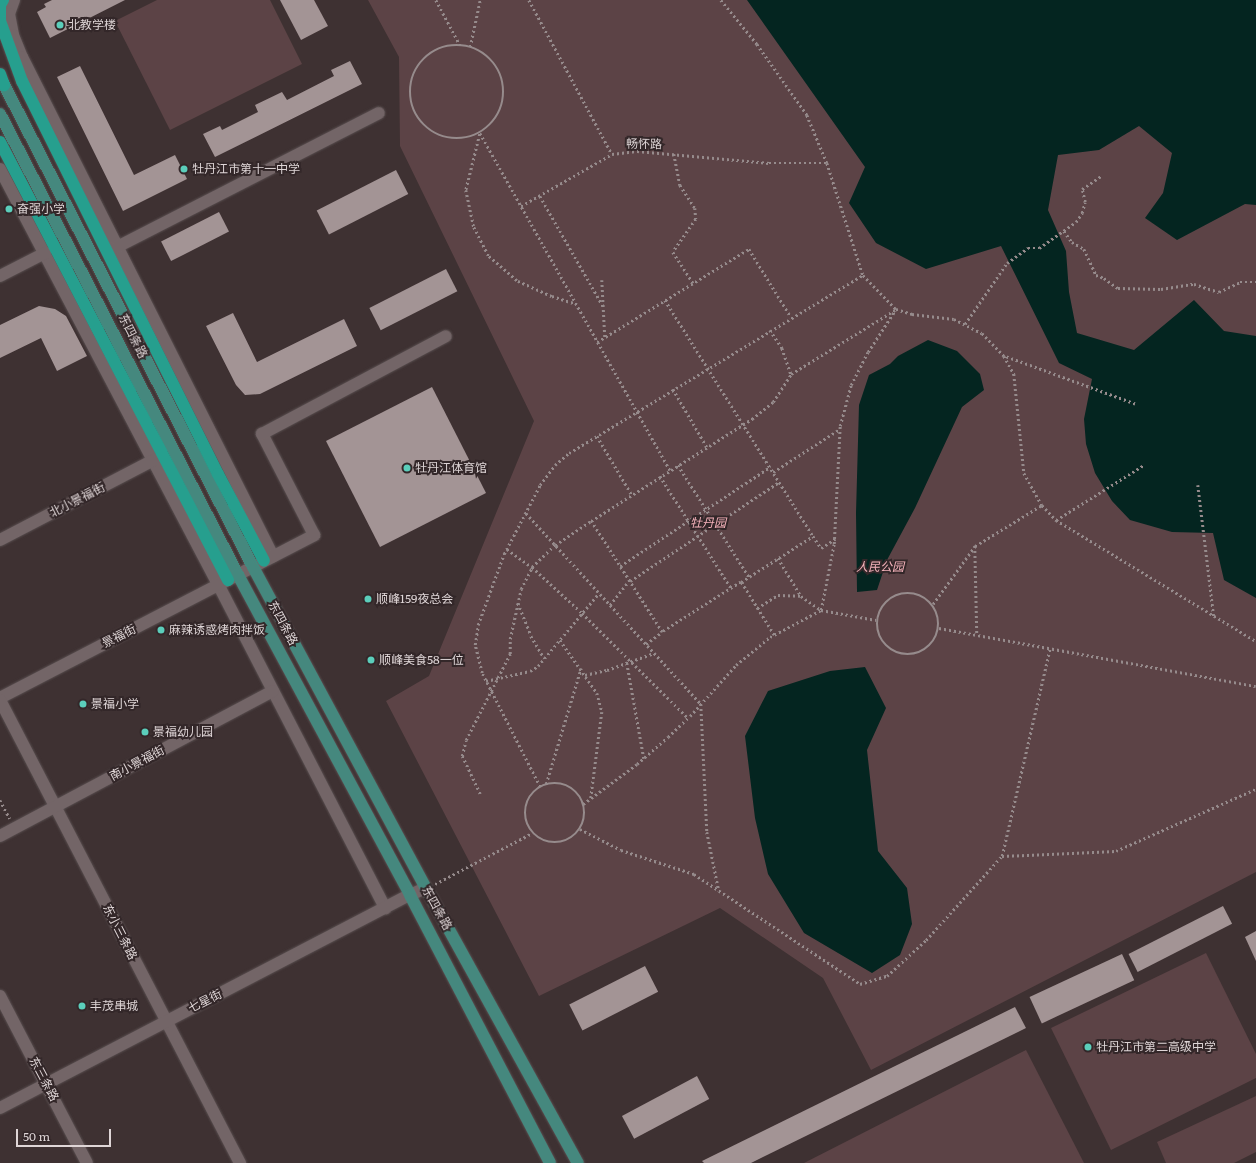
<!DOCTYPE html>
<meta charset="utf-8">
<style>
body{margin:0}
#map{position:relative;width:1256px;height:1163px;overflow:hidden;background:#3e3132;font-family:Literata,"Noto Sans SC",serif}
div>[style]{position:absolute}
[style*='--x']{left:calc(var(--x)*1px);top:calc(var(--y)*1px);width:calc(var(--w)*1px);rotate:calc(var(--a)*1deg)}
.green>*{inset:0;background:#5c4346}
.water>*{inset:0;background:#042520}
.building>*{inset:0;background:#a39495;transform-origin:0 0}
.path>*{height:2.5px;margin-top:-1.25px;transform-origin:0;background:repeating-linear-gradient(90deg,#968b8c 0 2px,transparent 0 5px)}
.path>.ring{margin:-1.25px;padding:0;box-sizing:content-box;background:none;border:2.5px solid #968b8c;border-radius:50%}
.roads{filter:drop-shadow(0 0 1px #584e4f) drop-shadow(0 0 1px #584e4f)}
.minor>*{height:12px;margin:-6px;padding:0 6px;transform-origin:6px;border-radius:6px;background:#736567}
.major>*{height:12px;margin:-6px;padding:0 6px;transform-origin:6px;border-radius:6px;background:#45887e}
.highway>*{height:12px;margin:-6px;padding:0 6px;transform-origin:6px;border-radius:6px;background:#269f8e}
.dots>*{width:11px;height:11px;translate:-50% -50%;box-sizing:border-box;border:2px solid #332729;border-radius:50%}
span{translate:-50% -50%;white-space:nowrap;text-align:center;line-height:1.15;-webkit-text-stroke:4px #332729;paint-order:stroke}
.poi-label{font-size:12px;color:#dfd6d7}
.left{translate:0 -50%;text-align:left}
.street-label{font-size:12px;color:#dfd6d7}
.park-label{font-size:12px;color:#f5b3bb;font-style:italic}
.scale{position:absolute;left:16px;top:1129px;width:95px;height:18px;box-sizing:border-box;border:2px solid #dfd6d7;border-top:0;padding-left:5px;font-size:12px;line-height:14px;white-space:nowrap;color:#dfd6d7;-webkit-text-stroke:3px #332729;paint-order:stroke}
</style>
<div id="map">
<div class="green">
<i style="clip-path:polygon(157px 0,270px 0,302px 64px,170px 130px,115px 21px)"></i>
<i style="clip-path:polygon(368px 0,1256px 0,1256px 872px,871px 1070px,823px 978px,720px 908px,539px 996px,386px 701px,429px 676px,534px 421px,400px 146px,399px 57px)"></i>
<i style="clip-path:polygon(1206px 953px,1256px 1054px,1256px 1078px,1111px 1150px,1051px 1028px)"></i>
<i style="clip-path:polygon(1026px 1050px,1084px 1163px,804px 1163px)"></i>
<i style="clip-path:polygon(1256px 1096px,1256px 1152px,1234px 1163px,1166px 1163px,1157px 1142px)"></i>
</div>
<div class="water">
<i style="clip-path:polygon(747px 0,1256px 0,1256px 205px,1245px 204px,1177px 240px,1145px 218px,1163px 193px,1172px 153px,1139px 126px,1099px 150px,1058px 155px,1048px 210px,1066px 251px,1069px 292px,1077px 333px,1134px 350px,1194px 300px,1224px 331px,1256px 336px,1256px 598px,1224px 580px,1213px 533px,1172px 532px,1130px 520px,1112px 501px,1095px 473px,1086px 444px,1084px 419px,1092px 379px,1059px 363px,1001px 246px,926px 269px,876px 243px,849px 203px,865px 167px)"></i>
<i style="clip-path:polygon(928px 340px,957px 351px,980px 374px,984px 390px,962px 407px,915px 508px,887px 560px,877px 590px,857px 592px,856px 513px,859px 405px,869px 375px,890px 364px,898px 356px)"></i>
<i style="clip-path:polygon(865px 667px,886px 708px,867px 750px,878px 851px,907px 888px,912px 924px,900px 955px,872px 973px,804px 933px,768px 874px,755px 818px,745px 736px,768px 691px,830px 671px)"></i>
</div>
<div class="building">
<i style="clip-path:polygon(52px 0,125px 0,50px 38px,37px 12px,46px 7px,44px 4px)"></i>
<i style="clip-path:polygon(280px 0,314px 0,328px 26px,301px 40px)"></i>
<i style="clip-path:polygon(350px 61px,362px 84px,215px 157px,203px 134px,220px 126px,222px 130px,258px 112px,255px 105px,282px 92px,287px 100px,334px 76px,331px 70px)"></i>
<i style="clip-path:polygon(80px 66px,134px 175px,175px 155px,187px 179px,123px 211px,57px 77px)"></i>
<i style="left:396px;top:170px;width:27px;height:89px;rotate:63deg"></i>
<i style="left:219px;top:212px;width:22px;height:65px;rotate:63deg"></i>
<i style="left:446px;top:269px;width:25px;height:86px;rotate:63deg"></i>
<i style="clip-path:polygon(39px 306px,55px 309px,66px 316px,87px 356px,57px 371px,41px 338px,0 358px,0 325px)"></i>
<i style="clip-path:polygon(233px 313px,257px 362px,344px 319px,357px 346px,260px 394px,245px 395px,236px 385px,206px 326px)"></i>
<i style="left:432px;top:387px;width:119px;height:119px;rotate:63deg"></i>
<i style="left:1223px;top:906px;width:20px;height:106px;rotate:63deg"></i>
<i style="clip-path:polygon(1256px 931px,1256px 961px,1245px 937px)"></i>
<i style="left:1122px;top:954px;width:29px;height:102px;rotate:65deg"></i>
<i style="left:645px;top:966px;width:29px;height:85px;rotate:63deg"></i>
<i style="clip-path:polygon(1015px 1007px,1026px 1028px,751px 1163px,704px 1163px,702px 1161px)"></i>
<i style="left:697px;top:1076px;width:26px;height:85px;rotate:62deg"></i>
</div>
<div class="path">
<i style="--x:436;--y:0;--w:51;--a:61.9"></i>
<i style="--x:529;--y:0;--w:175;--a:61.7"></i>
<i style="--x:612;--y:154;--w:25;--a:-7"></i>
<i style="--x:637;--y:151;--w:133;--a:5.2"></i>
<i style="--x:769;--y:163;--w:58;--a:0"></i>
<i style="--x:721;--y:0;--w:57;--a:50.7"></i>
<i style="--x:757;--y:44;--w:87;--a:54.8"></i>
<i style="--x:807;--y:115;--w:52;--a:67.4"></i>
<i style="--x:827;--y:163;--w:118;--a:72.2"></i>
<i style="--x:863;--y:275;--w:47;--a:45.9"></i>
<i style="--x:896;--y:309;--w:17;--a:17"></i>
<i style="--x:912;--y:314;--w:42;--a:6.8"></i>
<i style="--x:954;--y:319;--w:31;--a:27"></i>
<i style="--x:982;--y:333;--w:32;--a:46"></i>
<i class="ring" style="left:410px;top:45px;width:91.5px;height:91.5px"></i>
<i style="--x:470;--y:47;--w:48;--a:-78"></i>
<i style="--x:480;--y:133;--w:387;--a:60.6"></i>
<i style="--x:480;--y:134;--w:58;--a:104"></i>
<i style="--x:466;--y:190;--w:38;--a:78"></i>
<i style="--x:474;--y:227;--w:33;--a:63"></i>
<i style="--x:489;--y:256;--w:38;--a:41"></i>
<i style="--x:518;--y:281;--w:37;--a:24"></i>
<i style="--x:552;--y:296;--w:25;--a:18"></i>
<i style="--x:674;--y:154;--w:32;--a:79"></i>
<i style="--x:680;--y:185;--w:27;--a:57"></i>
<i style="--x:695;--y:208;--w:11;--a:85"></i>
<i style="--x:696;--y:219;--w:40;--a:124.9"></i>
<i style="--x:673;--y:252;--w:37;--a:57"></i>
<i style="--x:540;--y:196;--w:127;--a:60.2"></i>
<i style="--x:521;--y:206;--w:105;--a:-29.7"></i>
<i style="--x:1064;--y:231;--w:14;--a:54"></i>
<i style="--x:1072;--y:242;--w:14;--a:30"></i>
<i style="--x:1084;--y:249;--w:29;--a:65"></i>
<i style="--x:1096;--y:275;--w:9;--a:21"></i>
<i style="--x:1104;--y:278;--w:17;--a:36"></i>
<i style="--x:1118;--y:288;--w:43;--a:1.3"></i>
<i style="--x:1161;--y:289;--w:33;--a:-9"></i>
<i style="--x:1194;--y:284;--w:26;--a:18"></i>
<i style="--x:1219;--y:292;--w:23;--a:-25"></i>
<i style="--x:1240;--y:282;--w:16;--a:0"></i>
<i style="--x:602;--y:280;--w:57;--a:87"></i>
<i style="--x:665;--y:300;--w:279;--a:57.9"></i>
<i style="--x:813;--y:536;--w:14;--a:56"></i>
<i style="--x:821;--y:548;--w:17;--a:-33"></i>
<i style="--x:965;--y:324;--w:74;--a:-55.5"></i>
<i style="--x:1007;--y:263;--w:26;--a:-36"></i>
<i style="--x:1028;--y:248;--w:11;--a:0"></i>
<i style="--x:1039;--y:248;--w:45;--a:-35.1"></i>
<i style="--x:1076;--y:222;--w:11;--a:-56"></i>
<i style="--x:1082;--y:213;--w:11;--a:-75"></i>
<i style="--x:1085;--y:202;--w:13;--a:-103"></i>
<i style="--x:1082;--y:189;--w:23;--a:-34"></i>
<i style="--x:770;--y:330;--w:22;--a:56"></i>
<i style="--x:782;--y:348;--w:28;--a:71"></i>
<i style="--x:597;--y:342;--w:178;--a:-31.5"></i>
<i style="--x:749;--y:249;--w:80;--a:58.3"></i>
<i style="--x:673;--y:389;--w:67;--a:59.6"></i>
<i style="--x:1135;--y:404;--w:140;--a:-159.9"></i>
<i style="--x:1004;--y:356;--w:21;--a:61"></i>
<i style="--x:1014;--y:374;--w:100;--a:84.2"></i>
<i style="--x:1024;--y:473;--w:37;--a:61"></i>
<i style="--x:1042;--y:505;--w:21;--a:47"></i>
<i style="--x:1056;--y:520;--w:234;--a:31.2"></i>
<i style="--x:597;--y:436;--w:69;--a:59.3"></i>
<i style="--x:678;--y:465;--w:133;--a:57.6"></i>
<i style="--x:773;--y:472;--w:80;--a:-32.7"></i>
<i style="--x:660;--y:476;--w:133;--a:57.6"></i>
<i style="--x:1198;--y:485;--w:133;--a:83.1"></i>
<i style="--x:526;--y:513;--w:259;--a:47.5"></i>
<i style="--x:701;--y:704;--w:128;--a:87.3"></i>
<i style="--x:707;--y:832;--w:60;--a:78.5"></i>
<i style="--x:1056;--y:520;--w:104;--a:-32"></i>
<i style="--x:975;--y:546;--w:89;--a:88.7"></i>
<i style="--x:507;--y:549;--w:31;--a:36"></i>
<i style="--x:532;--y:567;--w:68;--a:42.6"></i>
<i style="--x:582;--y:613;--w:149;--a:44.7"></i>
<i style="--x:778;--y:558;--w:44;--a:58.8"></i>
<i style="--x:801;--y:596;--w:24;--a:35"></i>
<i style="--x:821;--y:610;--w:56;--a:10.3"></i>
<i style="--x:620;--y:566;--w:180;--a:-33.4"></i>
<i style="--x:630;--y:581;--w:179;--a:-33.6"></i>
<i style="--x:741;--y:582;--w:93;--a:147.7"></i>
<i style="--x:662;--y:632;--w:132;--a:-122.6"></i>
<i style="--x:591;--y:521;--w:191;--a:-32.4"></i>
<i style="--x:752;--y:419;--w:27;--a:-39"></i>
<i style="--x:773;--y:402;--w:33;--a:-57"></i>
<i style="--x:791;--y:374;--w:122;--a:-31.6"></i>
<i class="ring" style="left:877px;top:593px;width:59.5px;height:59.5px"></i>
<i style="--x:518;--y:603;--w:35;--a:68"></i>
<i style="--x:531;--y:636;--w:26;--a:59"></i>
<i style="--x:933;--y:604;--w:72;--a:-54.1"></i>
<i style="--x:975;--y:546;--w:79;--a:-31.5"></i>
<i style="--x:610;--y:605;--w:31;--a:-52"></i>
<i style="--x:757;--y:608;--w:25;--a:-32"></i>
<i style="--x:778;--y:595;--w:23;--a:2"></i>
<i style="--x:939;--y:628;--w:322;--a:10.4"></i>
<i style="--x:774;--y:635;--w:62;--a:-121.9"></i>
<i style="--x:741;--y:582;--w:85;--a:-32.6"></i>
<i style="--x:560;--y:640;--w:65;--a:55.1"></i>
<i style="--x:597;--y:693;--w:20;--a:75"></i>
<i style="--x:602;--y:712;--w:87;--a:97.3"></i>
<i style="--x:646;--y:644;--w:20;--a:-37"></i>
<i style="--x:627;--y:663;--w:97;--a:79.9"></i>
<i style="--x:585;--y:675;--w:23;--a:-13"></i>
<i style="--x:607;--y:670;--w:50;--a:-19.9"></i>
<i style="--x:486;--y:681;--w:45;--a:-12.8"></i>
<i style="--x:530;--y:671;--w:9;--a:-32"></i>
<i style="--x:538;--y:666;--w:95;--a:-50.1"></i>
<i class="ring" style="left:525px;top:783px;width:57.5px;height:57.5px"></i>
<i style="--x:546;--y:784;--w:121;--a:-73.2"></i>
<i style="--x:540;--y:787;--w:128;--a:-117"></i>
<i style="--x:482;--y:673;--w:29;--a:-104"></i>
<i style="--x:475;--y:645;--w:20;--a:-81"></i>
<i style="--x:478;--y:625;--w:76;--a:-69.9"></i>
<i style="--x:504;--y:554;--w:78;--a:-62.4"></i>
<i style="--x:540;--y:485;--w:25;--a:-53"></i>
<i style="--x:555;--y:465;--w:18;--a:-41"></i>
<i style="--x:569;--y:453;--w:344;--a:-31.2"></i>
<i style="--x:480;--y:794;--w:42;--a:-115.3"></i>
<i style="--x:462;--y:756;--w:16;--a:-76"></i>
<i style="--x:466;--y:740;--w:97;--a:-62.9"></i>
<i style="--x:510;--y:654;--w:15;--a:-90"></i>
<i style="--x:510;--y:639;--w:51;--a:-77.6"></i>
<i style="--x:521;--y:589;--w:25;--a:-63"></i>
<i style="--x:532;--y:567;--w:32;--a:-44"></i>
<i style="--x:555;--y:545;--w:43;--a:-33.7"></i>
<i style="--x:0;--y:800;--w:21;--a:62"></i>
<i style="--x:583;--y:804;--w:67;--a:-36.5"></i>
<i style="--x:637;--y:764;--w:41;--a:-41.1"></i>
<i style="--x:668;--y:737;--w:30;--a:-44"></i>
<i style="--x:690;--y:716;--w:69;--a:-48"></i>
<i style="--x:736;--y:665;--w:44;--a:-39.5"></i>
<i style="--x:770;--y:637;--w:58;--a:-27.9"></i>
<i style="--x:821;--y:610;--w:67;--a:-78.9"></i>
<i style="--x:834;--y:544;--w:118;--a:-87.1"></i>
<i style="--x:840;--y:426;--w:42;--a:-75"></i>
<i style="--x:851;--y:385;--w:37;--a:-63"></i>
<i style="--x:868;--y:352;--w:51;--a:-56.9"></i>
<i style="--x:580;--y:829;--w:46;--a:27.1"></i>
<i style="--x:621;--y:850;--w:77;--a:18.2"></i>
<i style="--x:694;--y:874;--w:199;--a:33.5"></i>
<i style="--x:860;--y:984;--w:28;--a:-17"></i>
<i style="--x:887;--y:976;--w:53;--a:-42.7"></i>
<i style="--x:926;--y:940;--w:113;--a:-47.9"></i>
<i style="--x:1002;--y:856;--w:114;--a:-2.5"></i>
<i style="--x:1116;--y:851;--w:153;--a:-23.9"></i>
<i style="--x:1002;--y:856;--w:213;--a:-77"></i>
<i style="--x:435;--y:884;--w:110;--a:-27.7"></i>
</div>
<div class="roads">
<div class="minor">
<i style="--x:14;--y:0;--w:15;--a:110"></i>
<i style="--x:9;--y:14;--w:21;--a:79"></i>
<i style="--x:13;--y:35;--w:24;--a:68"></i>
<i style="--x:22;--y:57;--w:559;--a:63.3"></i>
<i style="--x:0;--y:169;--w:469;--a:62.3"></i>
<i style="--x:218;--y:584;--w:365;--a:62.7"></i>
<i style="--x:117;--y:247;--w:294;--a:-27.1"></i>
<i style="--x:0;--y:276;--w:51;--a:-27.1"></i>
<i style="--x:0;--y:540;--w:174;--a:-27.5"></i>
<i style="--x:0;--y:698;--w:354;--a:-27.4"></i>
<i style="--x:314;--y:535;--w:114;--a:-117.2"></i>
<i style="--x:262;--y:434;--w:208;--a:-28"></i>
<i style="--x:0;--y:700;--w:522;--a:62.6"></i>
<i style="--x:0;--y:836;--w:309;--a:-28"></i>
<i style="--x:0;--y:996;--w:188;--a:62.5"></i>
<i style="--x:0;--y:1108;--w:462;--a:-27.5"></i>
<i style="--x:410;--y:895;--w:17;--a:-24"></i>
</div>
<div class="major">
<i style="--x:0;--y:77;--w:551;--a:62.69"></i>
<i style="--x:253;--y:567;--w:365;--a:61.7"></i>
<i style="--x:426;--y:888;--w:314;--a:61.1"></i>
<i style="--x:0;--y:114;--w:519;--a:62.69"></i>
<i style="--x:238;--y:575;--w:363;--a:61.7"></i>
<i style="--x:410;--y:895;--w:302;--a:62.4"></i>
</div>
<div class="highway">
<i style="--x:3;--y:0;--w:6;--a:121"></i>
<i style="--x:0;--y:5;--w:16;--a:90"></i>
<i style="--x:0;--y:21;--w:64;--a:69.9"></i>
<i style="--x:22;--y:81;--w:439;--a:63.5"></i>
<i style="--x:218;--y:474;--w:98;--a:62.1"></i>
<i style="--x:0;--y:74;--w:12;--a:70"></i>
<i style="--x:0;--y:142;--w:494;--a:62.5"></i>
</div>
</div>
<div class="dots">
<i style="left:60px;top:25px;background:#5bcebb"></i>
<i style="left:184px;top:169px;background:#5bcebb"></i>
<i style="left:9px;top:209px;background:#5bcebb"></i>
<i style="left:407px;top:468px;background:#5bcebb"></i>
<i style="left:368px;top:599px;background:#5bcebb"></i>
<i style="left:161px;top:630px;background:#5bcebb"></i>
<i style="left:371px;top:660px;background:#5bcebb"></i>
<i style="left:83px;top:704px;background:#5bcebb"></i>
<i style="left:145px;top:732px;background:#5bcebb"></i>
<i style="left:82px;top:1006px;background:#5bcebb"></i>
<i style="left:1088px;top:1047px;background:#5bcebb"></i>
</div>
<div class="poi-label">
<span class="left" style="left:68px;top:25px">北教学楼</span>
<span class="left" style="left:192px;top:169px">牡丹江市第十一中学</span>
<span class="left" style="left:17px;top:209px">奋强小学</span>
<span class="left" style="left:415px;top:468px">牡丹江体育馆</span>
<span class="left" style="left:376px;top:599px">顺峰159夜总会</span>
<span class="left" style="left:169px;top:630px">麻辣诱惑烤肉拌饭</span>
<span class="left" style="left:379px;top:660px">顺峰美食58一位</span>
<span class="left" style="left:91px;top:704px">景福小学</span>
<span class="left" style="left:153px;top:732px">景福幼儿园</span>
<span class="left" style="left:90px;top:1006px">丰茂串城</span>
<span class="left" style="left:1096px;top:1047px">牡丹江市第二高级中学</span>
</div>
<div class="street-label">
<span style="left:644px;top:144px;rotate:1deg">畅怀路</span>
<span style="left:133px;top:336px;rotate:63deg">东四条路</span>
<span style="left:77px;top:500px;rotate:-27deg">北小景福街</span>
<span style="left:283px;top:623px;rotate:62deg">东四条路</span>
<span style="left:119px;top:636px;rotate:-27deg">景福街</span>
<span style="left:137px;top:763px;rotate:-28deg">南小景福街</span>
<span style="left:437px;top:908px;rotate:61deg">东四条路</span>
<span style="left:120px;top:932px;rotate:63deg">东小三条路</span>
<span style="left:205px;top:1001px;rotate:-27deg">七星街</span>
<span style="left:44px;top:1079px;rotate:62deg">东三条路</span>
</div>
<div class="park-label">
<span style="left:708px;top:523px">牡丹园</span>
<span style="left:880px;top:567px">人民公园</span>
</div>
<div class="scale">50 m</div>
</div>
